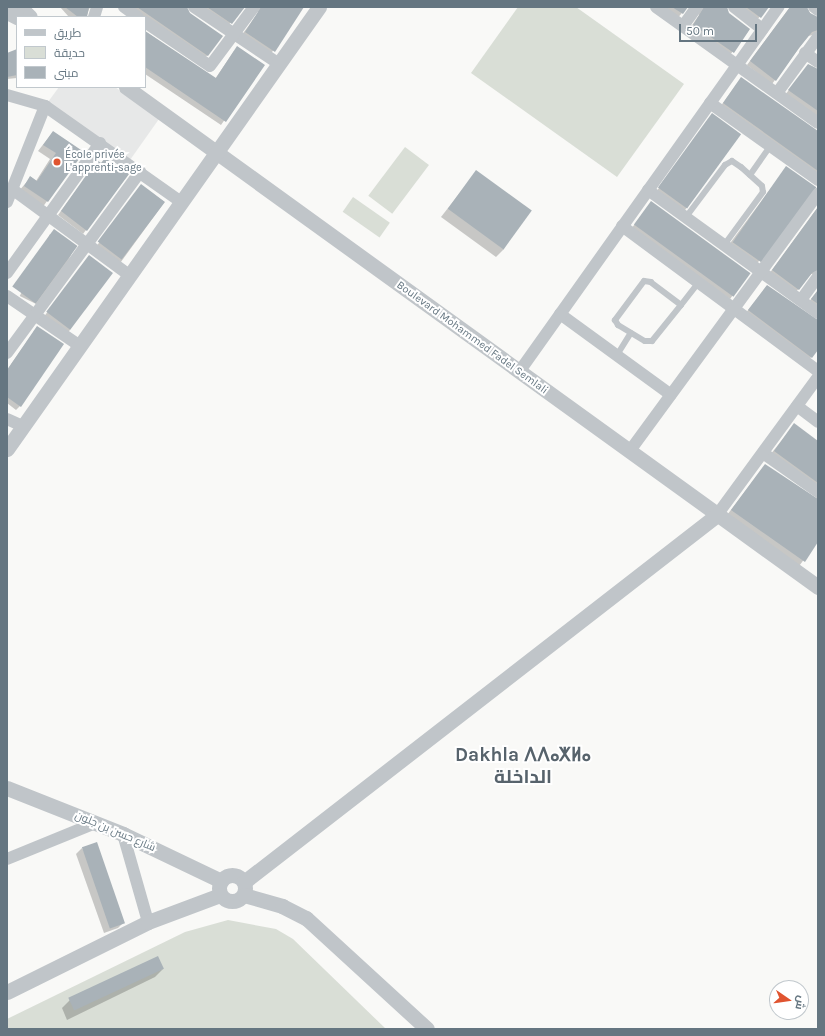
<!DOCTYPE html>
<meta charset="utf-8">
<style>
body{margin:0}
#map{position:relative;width:825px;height:1036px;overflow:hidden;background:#f9f9f7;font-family:Karla,Cairo,"Noto Sans Tifinagh",sans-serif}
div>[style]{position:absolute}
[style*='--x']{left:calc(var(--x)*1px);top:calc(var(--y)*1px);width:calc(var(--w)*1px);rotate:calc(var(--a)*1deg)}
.built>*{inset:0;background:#e7e8e8}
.green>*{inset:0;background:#d9ded6;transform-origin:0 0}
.shadow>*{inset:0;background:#0003;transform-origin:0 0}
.building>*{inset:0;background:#a9b2b8;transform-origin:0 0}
.service>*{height:6px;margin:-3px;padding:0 3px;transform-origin:3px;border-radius:3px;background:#c0c5c9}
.minor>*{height:12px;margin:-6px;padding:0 6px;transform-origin:6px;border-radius:6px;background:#c0c5c9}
.tertiary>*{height:15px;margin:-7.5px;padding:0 7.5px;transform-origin:7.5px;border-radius:7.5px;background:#c0c5c9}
.tertiary>.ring{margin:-7.5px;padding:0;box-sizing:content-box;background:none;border:15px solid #c0c5c9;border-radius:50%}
.dots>*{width:11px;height:11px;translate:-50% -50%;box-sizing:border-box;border:2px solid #fff;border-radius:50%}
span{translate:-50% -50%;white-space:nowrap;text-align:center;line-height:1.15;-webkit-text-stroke:4px #fff;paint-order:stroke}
.poi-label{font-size:11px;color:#657681}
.left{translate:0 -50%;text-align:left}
.street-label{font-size:11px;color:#657681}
.town-label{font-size:19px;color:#57636c;font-weight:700}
.frame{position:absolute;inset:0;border:8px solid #657681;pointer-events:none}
.legend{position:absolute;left:16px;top:16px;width:130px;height:72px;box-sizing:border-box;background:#fff;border:1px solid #c1c8cd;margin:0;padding:5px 7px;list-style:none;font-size:12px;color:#657681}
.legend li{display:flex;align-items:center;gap:8px;height:20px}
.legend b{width:20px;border:1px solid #c1c8cd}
.north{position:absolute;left:769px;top:980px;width:40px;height:40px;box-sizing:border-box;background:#fff;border:1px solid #c1c8cd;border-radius:50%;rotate:103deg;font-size:11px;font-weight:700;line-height:16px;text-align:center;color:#657681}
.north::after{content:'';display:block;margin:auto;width:14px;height:18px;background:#e05430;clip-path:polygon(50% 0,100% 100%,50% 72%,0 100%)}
.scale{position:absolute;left:679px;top:24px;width:78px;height:18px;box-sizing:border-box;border:2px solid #657681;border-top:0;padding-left:5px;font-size:12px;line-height:14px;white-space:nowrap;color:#657681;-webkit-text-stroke:3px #fff;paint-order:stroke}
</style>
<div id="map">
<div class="built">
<i style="clip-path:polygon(59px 87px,115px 87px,159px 119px,130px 160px,48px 102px)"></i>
</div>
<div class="green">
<i style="clip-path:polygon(518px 7px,576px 7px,684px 84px,617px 177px,471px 73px)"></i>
<i style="left:405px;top:147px;width:30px;height:61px;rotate:37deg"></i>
<i style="left:353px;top:197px;width:45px;height:18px;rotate:35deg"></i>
<i style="clip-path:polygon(228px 920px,276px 929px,293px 939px,386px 1029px,7px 1029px,7px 1019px,185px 932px)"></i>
</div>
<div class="shadow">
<i style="clip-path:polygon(60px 7px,90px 7px,86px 17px,69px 17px)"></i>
<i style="clip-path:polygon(124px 7px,185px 7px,208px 55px,203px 59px)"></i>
<i style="clip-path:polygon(197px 7px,243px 7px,227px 27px)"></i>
<i style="clip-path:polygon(256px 7px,303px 7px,270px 55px,241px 36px,258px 13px)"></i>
<i style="clip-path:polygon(658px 7px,687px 7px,676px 20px)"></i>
<i style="clip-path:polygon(695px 7px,727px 7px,728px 13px,749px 30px,727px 59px,688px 31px,699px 15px)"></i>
<i style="clip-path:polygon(732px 7px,767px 7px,754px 24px)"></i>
<i style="clip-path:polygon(790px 7px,806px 7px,813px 17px,818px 17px,818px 34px,808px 36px,772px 84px,747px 65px)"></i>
<i style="clip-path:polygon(145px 31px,215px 79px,234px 51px,263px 65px,221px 125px,145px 74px)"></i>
<i style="clip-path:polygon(17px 50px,17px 78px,7px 79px,7px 54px)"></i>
<i style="clip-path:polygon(808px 65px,818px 70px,818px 118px,785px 95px)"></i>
<i style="clip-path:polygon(741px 78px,818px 132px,818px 178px,720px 107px)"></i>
<i style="left:712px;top:115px;width:34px;height:102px;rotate:36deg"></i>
<i style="clip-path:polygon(53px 132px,83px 152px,42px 208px,18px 192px,31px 177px,36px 181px,50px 159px,38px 151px)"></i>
<i style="clip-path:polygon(97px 162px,128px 175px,83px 234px,58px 215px)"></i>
<i style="clip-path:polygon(786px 168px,759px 261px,751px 269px,725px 250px)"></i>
<i style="clip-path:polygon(476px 172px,504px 249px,496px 257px,441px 217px)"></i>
<i style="left:141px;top:185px;width:29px;height:76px;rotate:36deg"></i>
<i style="clip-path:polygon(651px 203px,733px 295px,730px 299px,631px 229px)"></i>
<i style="clip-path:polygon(818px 207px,818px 275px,811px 274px,795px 293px,769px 274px)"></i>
<i style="left:50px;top:234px;width:28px;height:69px;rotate:26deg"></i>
<i style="clip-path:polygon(89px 256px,70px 330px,66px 334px,43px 318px)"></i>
<i style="clip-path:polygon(767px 286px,813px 320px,818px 319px,818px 348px,808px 361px,745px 314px)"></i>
<i style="clip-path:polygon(818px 290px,818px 311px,808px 303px)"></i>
<i style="clip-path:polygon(37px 327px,20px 406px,16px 410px,7px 403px,7px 370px)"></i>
<i style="clip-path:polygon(794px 425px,818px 442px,818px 540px,797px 569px,724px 519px,765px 465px,817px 499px,814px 494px,766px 460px)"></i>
<i style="clip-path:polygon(82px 848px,124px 922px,118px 928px,104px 933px,76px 854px)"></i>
<i style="clip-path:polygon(163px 969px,155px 977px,67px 1020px,62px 1008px,70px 1000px)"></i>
</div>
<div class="building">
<i style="clip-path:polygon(65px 7px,89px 7px,87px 17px,78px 17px)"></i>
<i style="clip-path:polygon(137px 7px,187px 7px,190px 13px,223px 36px,208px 56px)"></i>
<i style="clip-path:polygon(207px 7px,245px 7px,232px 24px)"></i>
<i style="clip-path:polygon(261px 7px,304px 7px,275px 52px,245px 32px)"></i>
<i style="clip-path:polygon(672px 7px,688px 7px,683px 14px)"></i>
<i style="clip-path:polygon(704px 7px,727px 7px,729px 13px,750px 29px,734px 53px,693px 25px)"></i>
<i style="clip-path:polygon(746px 7px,769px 7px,761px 18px)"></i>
<i style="clip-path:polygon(790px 7px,807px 7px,810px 13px,818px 17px,818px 30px,812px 32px,799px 48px,776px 81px,750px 61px)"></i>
<i style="clip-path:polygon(145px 31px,216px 78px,237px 46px,265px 65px,226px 122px,145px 67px)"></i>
<i style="clip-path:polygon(17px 49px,17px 75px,7px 77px,7px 53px)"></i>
<i style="clip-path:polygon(808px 64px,818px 69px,818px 111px,788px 90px)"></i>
<i style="clip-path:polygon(741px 77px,818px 131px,818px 171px,723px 103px)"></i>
<i style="left:712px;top:113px;width:36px;height:92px;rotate:36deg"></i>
<i style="clip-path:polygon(53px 131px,84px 152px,48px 202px,24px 186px,30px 176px,37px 181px,56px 153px,43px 145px)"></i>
<i style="clip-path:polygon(105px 158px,129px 174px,87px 231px,61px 211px,97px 160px,101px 163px)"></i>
<i style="left:786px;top:166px;width:37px;height:93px;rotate:35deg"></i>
<i style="left:476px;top:170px;width:69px;height:48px;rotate:36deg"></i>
<i style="left:141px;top:184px;width:30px;height:72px;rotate:37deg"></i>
<i style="left:651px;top:201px;width:123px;height:29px;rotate:36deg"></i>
<i style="clip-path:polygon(818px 207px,818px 270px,812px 273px,799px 290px,772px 270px)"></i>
<i style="left:54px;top:229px;width:29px;height:71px;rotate:36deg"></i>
<i style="left:89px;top:255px;width:30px;height:71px;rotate:37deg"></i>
<i style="clip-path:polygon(767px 285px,818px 320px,818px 350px,812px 358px,748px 310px)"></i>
<i style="clip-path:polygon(818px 290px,818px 304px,811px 299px)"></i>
<i style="clip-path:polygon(37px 326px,64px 344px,21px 407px,7px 397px,7px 370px)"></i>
<i style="clip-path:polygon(794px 423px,818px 441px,818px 483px,774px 451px)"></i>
<i style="clip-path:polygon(765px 464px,818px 499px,818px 542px,805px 562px,731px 510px)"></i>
<i style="left:97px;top:842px;width:86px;height:16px;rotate:71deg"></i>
<i style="left:158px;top:956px;width:14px;height:99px;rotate:65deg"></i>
</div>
<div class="service">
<i style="--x:750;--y:175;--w:35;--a:-55"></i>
<i style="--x:686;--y:217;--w:65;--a:-53.1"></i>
<i style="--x:725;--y:165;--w:8;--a:-30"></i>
<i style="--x:732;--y:161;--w:11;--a:34"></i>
<i style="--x:741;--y:167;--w:28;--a:42"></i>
<i style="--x:762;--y:186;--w:6;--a:81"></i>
<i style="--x:763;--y:192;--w:66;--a:126.3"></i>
<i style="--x:681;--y:305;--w:38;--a:-143"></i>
<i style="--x:651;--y:282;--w:7;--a:-172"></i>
<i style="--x:644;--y:281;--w:49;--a:126.6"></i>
<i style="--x:615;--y:320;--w:6;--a:59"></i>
<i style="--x:618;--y:325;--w:31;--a:31"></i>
<i style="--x:645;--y:341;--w:7;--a:0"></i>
<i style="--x:652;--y:341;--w:46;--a:-51.1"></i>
<i style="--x:681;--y:305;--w:28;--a:-52"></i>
<i style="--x:617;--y:355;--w:26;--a:-58"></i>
</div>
<div class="minor">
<i style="--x:124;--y:7;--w:17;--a:36"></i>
<i style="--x:194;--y:7;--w:102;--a:33.8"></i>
<i style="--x:656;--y:7;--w:199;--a:35.6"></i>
<i style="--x:734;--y:7;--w:36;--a:38"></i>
<i style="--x:814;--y:7;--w:5;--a:37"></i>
<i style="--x:94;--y:17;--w:10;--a:-73"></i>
<i style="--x:145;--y:22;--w:78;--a:34.1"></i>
<i style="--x:210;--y:66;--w:74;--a:-53.3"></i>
<i style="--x:683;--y:26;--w:24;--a:-54"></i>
<i style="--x:805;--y:53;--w:16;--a:35"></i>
<i style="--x:777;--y:93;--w:69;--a:-53.8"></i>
<i style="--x:7;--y:95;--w:40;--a:16"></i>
<i style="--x:45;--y:106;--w:166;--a:35.2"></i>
<i style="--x:710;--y:103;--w:133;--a:35.5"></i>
<i style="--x:12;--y:189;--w:145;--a:36.3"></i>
<i style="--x:648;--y:190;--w:210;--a:35.9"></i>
<i style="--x:7;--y:202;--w:103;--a:-68.4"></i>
<i style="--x:622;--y:226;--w:244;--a:36.5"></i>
<i style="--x:7;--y:273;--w:160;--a:-54.4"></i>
<i style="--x:7;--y:296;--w:88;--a:34.4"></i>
<i style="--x:801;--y:300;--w:29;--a:-54"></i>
<i style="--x:560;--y:314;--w:137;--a:36.1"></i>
<i style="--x:7;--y:353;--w:225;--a:-53.7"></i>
<i style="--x:519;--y:372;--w:448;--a:-54.6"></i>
<i style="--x:797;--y:406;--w:26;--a:37"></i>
<i style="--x:7;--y:419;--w:17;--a:24"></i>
<i style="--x:629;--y:452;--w:320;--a:-53.8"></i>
<i style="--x:763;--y:453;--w:67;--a:35.3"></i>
<i style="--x:717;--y:515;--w:171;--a:-53.8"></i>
<i style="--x:123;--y:834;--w:91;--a:74.1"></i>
<i style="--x:7;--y:859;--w:95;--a:-22.2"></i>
</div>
<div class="tertiary">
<i style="--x:20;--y:7;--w:14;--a:45"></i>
<i style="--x:7;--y:12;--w:11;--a:27"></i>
<i style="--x:126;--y:87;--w:854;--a:35.85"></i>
<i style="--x:7;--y:449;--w:541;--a:-54.78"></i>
<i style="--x:7;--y:788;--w:125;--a:21.6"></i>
<i style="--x:123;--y:834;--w:109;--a:25.6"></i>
<i class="ring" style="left:219px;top:875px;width:11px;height:11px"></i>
<i style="--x:244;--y:882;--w:599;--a:-37.81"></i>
<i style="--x:244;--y:895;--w:40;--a:16"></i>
<i style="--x:282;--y:906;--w:27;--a:27"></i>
<i style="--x:306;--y:918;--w:164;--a:42.5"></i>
<i style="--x:7;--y:992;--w:157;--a:-26.4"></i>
<i style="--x:148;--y:922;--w:77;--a:-20.6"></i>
</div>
<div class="dots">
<i style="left:57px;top:162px;background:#e05430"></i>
</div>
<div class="poi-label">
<span class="left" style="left:65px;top:162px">École privée<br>L'apprenti-sage</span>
</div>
<div class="street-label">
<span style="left:472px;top:338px;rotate:36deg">Boulevard Mohammed Fadel Semlali</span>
<span style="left:115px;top:832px;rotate:23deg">شارع حسن بن جلون</span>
</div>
<div class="town-label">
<span style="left:523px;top:767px">Dakhla ⴷⴷⴰⵅⵍⴰ<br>الداخلة</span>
</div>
<div class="frame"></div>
<ul class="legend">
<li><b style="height:5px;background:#c0c5c9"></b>طريق</li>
<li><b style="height:11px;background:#d9ded6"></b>حديقة</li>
<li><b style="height:11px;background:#a9b2b8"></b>مبنى</li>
</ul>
<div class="north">ش</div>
<div class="scale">50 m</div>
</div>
